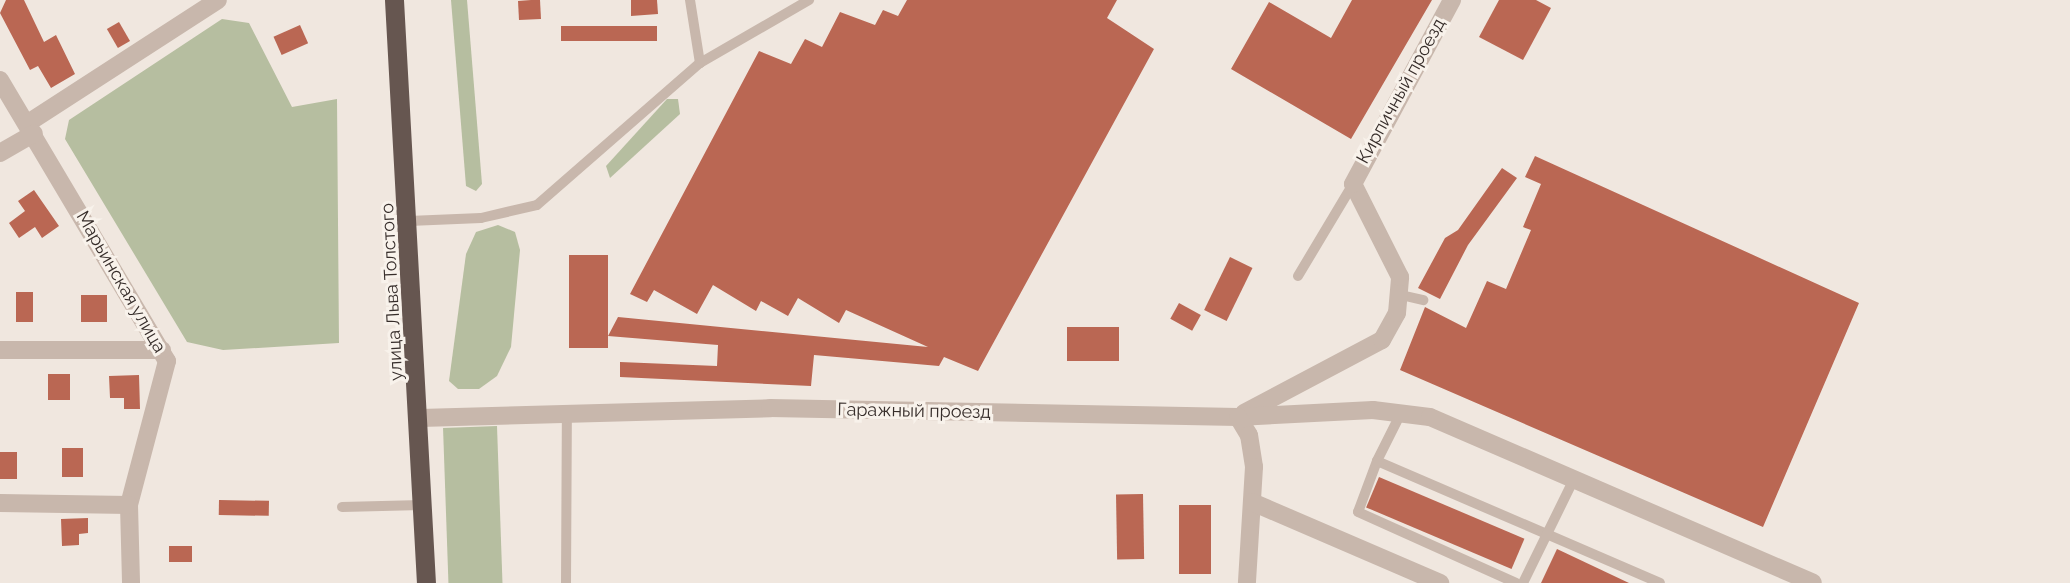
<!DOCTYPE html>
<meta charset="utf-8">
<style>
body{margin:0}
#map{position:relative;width:2070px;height:583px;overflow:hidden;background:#f0e7df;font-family:Raleway,sans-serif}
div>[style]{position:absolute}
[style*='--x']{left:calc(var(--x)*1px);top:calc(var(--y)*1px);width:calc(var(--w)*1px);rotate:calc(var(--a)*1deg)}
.green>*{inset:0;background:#b6bea0;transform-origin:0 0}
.building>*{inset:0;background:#ba6753;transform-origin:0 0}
.service>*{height:10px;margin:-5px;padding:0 5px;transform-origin:5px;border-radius:5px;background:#c8b7ac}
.minor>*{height:18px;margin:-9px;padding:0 9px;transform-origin:9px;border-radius:9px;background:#c8b7ac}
.trunk>*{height:19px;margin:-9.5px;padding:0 9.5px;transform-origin:9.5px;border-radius:9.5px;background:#665650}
span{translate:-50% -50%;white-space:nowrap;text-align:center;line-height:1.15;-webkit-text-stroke:6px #f8f2eb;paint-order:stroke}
.street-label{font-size:18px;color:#362d2a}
</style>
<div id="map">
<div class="green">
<i style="clip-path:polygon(451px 0,467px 0,482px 184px,476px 191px,466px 186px)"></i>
<i style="clip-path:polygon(222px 19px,249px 23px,292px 107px,337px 99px,339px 343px,223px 350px,187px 342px,65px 139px,69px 120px)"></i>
<i style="clip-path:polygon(667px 99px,678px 99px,680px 114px,610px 178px,606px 166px)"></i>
<i style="clip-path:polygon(498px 225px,515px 232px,520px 250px,511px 347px,497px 376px,479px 389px,458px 389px,449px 381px,466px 254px,476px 232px)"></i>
<i style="left:497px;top:426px;width:157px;height:54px;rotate:88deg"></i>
</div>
<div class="building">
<i style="clip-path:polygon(6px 0,24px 0,44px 42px,56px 35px,75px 74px,51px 88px,38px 66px,30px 70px,0 13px)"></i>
<i style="clip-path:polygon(531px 0,540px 0,541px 19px,519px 20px,518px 1px)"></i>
<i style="clip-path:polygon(631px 0,657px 0,658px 14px,631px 16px)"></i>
<i style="clip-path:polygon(907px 0,1117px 0,1107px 18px,1154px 49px,978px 371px,944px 357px,939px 366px,814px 355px,811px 386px,620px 377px,620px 362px,717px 366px,718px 345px,608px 336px,618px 317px,928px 347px,846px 310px,839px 323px,798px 298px,788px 316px,761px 301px,756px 311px,713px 285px,697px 314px,654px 290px,647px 302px,630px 294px,759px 51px,791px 64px,805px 39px,822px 47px,840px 12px,875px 25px,883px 10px,898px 16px)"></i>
<i style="clip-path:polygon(1352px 0,1432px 0,1351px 139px,1231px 69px,1269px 2px,1331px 38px)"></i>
<i style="clip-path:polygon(1499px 0,1536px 0,1551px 8px,1523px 60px,1479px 37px)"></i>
<i style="left:119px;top:22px;width:22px;height:14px;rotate:60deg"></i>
<i style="left:300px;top:25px;width:20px;height:29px;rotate:66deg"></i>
<i style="left:657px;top:26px;width:15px;height:96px;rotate:90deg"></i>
<i style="clip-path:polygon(1535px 156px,1859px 303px,1763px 527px,1400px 370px,1425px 307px,1466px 328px,1487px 281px,1506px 289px,1531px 230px,1523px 227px,1541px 184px,1525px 177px)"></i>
<i style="clip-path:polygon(1502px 168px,1517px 178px,1468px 245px,1440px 299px,1418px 288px,1445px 238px,1458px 230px)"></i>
<i style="clip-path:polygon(34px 190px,59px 226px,42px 238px,35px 227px,19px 238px,9px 223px,25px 211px,18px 201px)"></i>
<i style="left:569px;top:255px;width:39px;height:93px"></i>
<i style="left:1230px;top:257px;width:25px;height:59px;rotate:26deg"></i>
<i style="left:16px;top:292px;width:17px;height:30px"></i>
<i style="left:81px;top:295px;width:26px;height:27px"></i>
<i style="left:1179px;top:303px;width:25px;height:18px;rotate:29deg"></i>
<i style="left:1067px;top:327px;width:52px;height:34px"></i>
<i style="left:48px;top:374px;width:22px;height:26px"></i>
<i style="clip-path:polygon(139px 375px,140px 409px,124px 409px,124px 398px,110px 398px,109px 376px)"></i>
<i style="left:62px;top:448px;width:21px;height:29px"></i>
<i style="left:0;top:452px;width:17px;height:27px"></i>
<i style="left:1379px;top:477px;width:158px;height:33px;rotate:23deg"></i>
<i style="left:1143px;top:494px;width:65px;height:27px;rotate:89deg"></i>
<i style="left:219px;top:500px;width:50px;height:15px;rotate:1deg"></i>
<i style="left:1179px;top:505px;width:32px;height:69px"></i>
<i style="clip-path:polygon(88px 518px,88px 533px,79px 534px,79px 545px,62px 546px,61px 519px)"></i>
<i style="left:192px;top:546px;width:16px;height:23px;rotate:90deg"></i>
<i style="clip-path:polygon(1557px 549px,1629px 583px,1541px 583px)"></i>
</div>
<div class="service">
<i style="--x:690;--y:0;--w:64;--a:81"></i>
<i style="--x:409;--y:221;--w:72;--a:-2.4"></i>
<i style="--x:481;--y:218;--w:57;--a:-13.1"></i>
<i style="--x:537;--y:205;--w:216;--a:-41.1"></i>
<i style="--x:700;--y:63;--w:126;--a:-30"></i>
<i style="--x:1298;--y:276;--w:107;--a:-59.1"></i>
<i style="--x:1401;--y:295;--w:23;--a:13"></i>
<i style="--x:1402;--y:411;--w:56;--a:116.6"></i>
<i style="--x:1377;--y:461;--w:308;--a:23.3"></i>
<i style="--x:1377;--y:461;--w:54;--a:110.4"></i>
<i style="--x:1358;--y:512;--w:173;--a:24.2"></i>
<i style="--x:342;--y:507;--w:80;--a:-1.4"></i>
<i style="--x:566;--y:583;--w:171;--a:-89.7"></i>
<i style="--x:1523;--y:583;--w:114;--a:-63.9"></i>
</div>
<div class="minor">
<i style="--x:0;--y:80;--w:327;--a:59.3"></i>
<i style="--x:167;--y:361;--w:149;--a:104.8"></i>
<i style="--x:129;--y:505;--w:78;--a:88.5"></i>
<i style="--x:28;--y:123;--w:226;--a:-32.9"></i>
<i style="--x:0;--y:153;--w:39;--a:-30"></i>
<i style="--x:0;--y:350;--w:162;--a:0"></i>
<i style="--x:1244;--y:413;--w:156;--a:-27.9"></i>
<i style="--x:1382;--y:340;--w:31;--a:-61"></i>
<i style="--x:1397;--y:313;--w:36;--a:-85"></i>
<i style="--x:1400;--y:277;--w:104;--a:-116.8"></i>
<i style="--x:1353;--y:184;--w:209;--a:-61.7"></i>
<i style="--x:1238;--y:417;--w:135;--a:-3"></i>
<i style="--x:1373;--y:410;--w:57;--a:7"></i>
<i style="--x:1430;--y:417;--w:417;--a:23.4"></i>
<i style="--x:420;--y:418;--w:350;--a:-1.6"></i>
<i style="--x:770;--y:408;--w:468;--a:1.1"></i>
<i style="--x:1238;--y:417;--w:21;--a:59"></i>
<i style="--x:1249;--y:435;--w:32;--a:81"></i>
<i style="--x:1254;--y:467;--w:116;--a:93.5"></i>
<i style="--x:1252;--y:502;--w:205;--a:23.3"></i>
<i style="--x:0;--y:503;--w:129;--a:0.9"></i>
</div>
<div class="trunk">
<i style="--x:394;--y:0;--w:584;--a:86.86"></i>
</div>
<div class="street-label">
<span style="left:1401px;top:91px;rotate:-61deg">Кирпичный проезд</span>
<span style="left:121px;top:282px;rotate:60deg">Марьинская улица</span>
<span style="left:392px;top:292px;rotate:-93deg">улица Льва Толстого</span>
<span style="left:914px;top:411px;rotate:1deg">Гаражный проезд</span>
</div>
</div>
